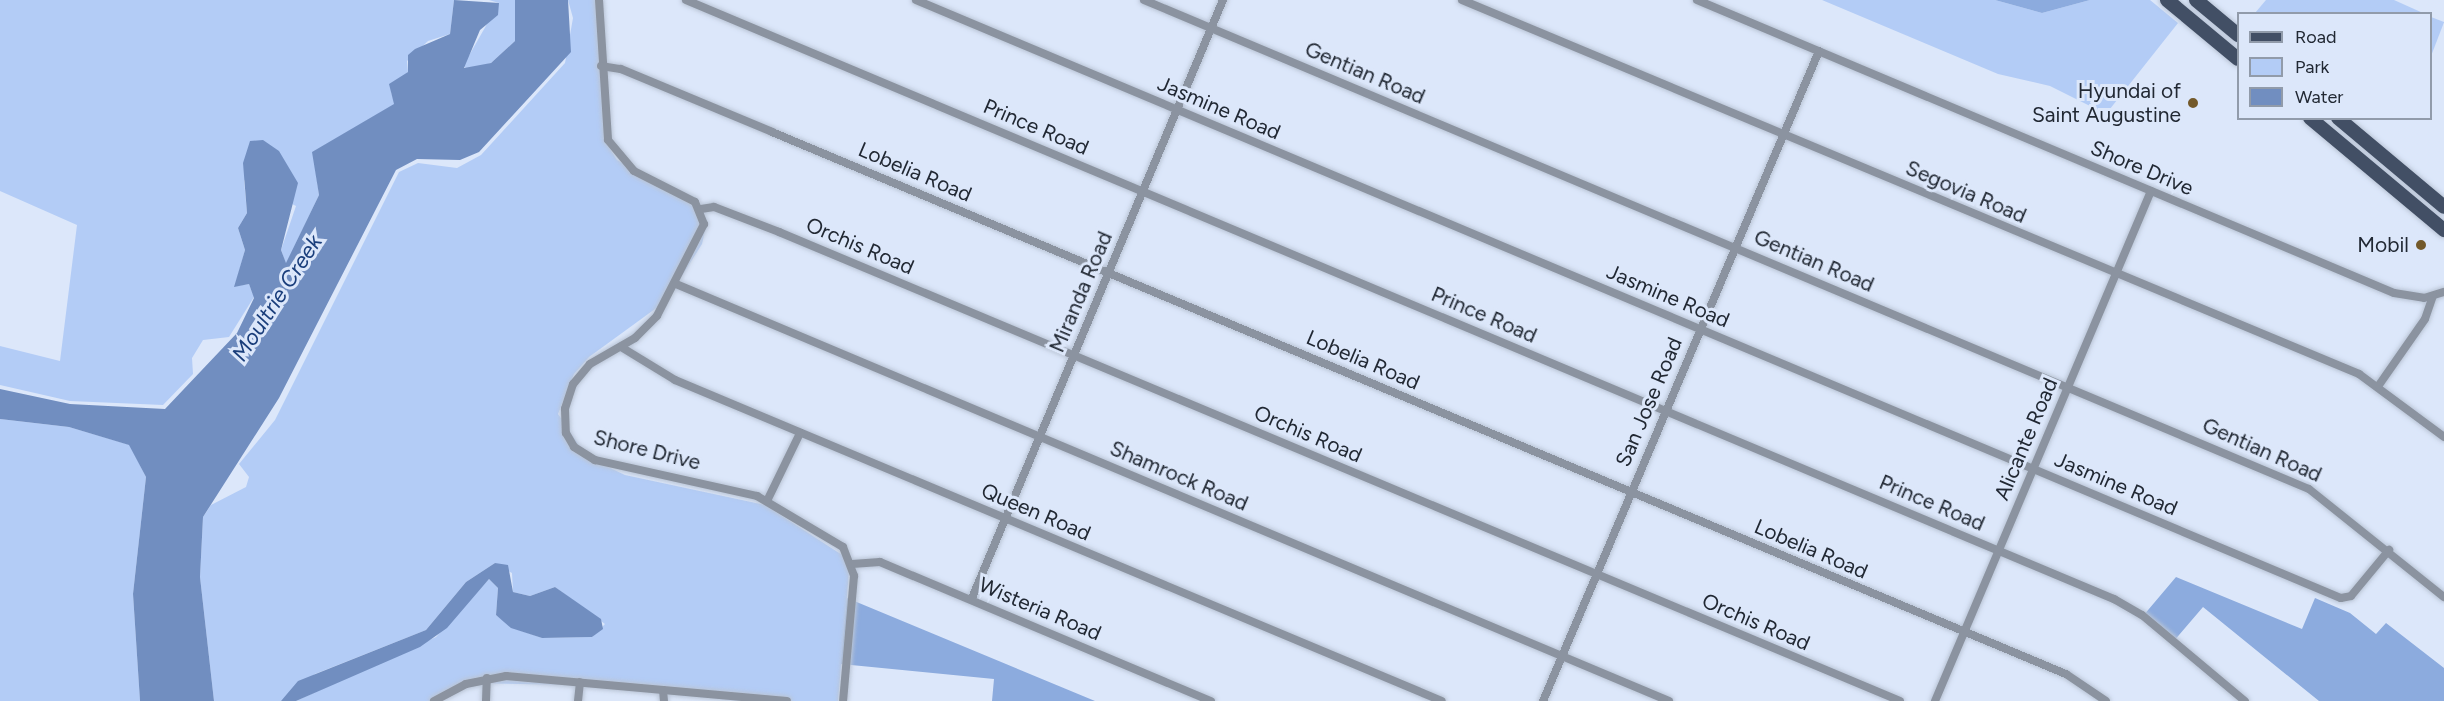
<!DOCTYPE html>
<style>
body{margin:0}
#map{position:relative;width:2444px;height:701px;overflow:hidden;background:#dce7fa;font-family:Figtree,sans-serif}
div>[style]{position:absolute}
[style*='--x']{left:calc(var(--x)*1px);top:calc(var(--y)*1px);width:calc(var(--w)*1px);rotate:calc(var(--a)*1deg)}
.green>*{inset:0;background:#b3ccf6;transform-origin:0 0}
.forest>*{inset:0;background:#8cabde}
.water>*{inset:0;background:#718ec0}
.roads{filter:drop-shadow(0 0 2px #bac5d6) drop-shadow(0 0 2px #bac5d6)}
.minor>*{height:8px;margin:-4px;padding:0 4px;transform-origin:4px;border-radius:4px;background:#8b93a0}
.primary>*{height:14px;margin:-7px;padding:0 7px;transform-origin:7px;border-radius:7px;background:#424f65}
.dots>*{width:16px;height:16px;translate:-50% -50%;box-sizing:border-box;border:3px solid #dce7fa;border-radius:50%}
span{translate:-50% -50%;white-space:nowrap;text-align:center;line-height:1.15;-webkit-text-stroke:6px #dce7fa;paint-order:stroke}
.street-label{font-size:21px;color:#212833}
.poi-label{font-size:21px;color:#212833}
.right{translate:-100% -50%;text-align:right}
.water-label{font-size:22px;color:#1a3e7b;font-style:italic}
.legend{position:absolute;left:2237px;top:12px;width:195px;height:108px;box-sizing:border-box;background:#dce7fa;border:2px solid #919baa;margin:0;padding:8px 10px;list-style:none;font-size:18px;color:#212833}
.legend li{display:flex;align-items:center;gap:12px;height:30px}
.legend b{width:30px;border:2px solid #919baa}
</style>
<div id="map">
<div class="green">
<i style="clip-path:polygon(0 0,454px 0,450px 34px,428px 41px,407px 61px,408px 72px,391px 92px,395px 104px,313px 152px,319px 195px,286px 264px,281px 250px,296px 206px,244px 180px,247px 213px,238px 228px,245px 250px,235px 286px,249px 284px,254px 297px,229px 337px,203px 340px,192px 358px,193px 374px,163px 405px,70px 401px,0 385px,0 346px,60px 361px,77px 225px,0 191px)"></i>
<i style="clip-path:polygon(489px 0,515px 0,515px 41px,491px 63px,469px 70px,463px 66px,499px 3px)"></i>
<i style="clip-path:polygon(568px 0,598px 0,605px 141px,617px 160px,701px 209px,706px 226px,702px 244px,666px 301px,589px 357px,574px 374px,558px 414px,587px 457px,625px 475px,765px 505px,850px 560px,838px 701px,740px 701px,575px 685px,465px 683px,434px 701px,296px 701px,436px 637px,489px 579px,498px 588px,496px 615px,516px 629px,542px 638px,592px 637px,605px 624px,555px 587px,530px 596px,513px 592px,512px 573px,495px 563px,466px 582px,426px 630px,315px 674px,281px 701px,214px 701px,200px 577px,203px 517px,211px 505px,246px 487px,249px 477px,239px 464px,275px 420px,399px 172px,418px 163px,457px 168px,481px 155px,565px 63px,573px 18px)"></i>
<i style="clip-path:polygon(1822px 0,1995px 0,2042px 13px,2090px 0,2150px 0,2178px 23px,2106px 114px,2050px 86px,1998px 74px)"></i>
<i style="clip-path:polygon(2266px 0,2394px 0,2423px 13px,2255px 13px)"></i>
<i style="left:2431px;top:17px;width:14px;height:57px;rotate:21deg"></i>
<i style="clip-path:polygon(0 419px,69px 427px,130px 445px,146px 477px,133px 594px,140px 701px,0 701px)"></i>
</div>
<div class="forest">
<i style="clip-path:polygon(1995px 0,2090px 0,2042px 13px)"></i>
<i style="clip-path:polygon(2176px 577px,2302px 629px,2315px 598px,2350px 613px,2376px 634px,2386px 623px,2444px 668px,2444px 701px,2319px 701px,2203px 607px,2173px 642px,2143px 616px)"></i>
<i style="clip-path:polygon(847px 598px,1095px 701px,992px 701px,994px 679px,841px 664px)"></i>
</div>
<div class="water">
<i style="clip-path:polygon(454px 0,499px 3px,498px 15px,480px 30px,464px 68px,491px 63px,515px 41px,515px 0,568px 0,571px 52px,479px 152px,460px 160px,417px 159px,396px 170px,279px 398px,203px 517px,200px 577px,214px 701px,140px 701px,133px 594px,146px 477px,129px 445px,69px 427px,0 419px,0 389px,70px 404px,165px 409px,237px 333px,254px 298px,249px 284px,234px 287px,245px 250px,238px 228px,247px 213px,243px 163px,250px 141px,263px 140px,279px 151px,298px 183px,281px 250px,286px 263px,319px 195px,312px 152px,394px 104px,389px 84px,408px 72px,408px 55px,415px 49px,450px 34px)"></i>
<i style="clip-path:polygon(495px 563px,508px 565px,513px 592px,530px 596px,555px 587px,601px 619px,603px 629px,592px 637px,542px 638px,511px 628px,496px 615px,498px 588px,489px 579px,447px 628px,420px 647px,296px 701px,281px 701px,298px 681px,426px 630px,466px 582px)"></i>
</div>
<div class="roads">
<div class="minor">
<i style="--x:599;--y:0;--w:140;--a:86.3"></i>
<i style="--x:608;--y:140;--w:40;--a:50"></i>
<i style="--x:634;--y:171;--w:68;--a:26.9"></i>
<i style="--x:695;--y:202;--w:24;--a:68"></i>
<i style="--x:704;--y:224;--w:103;--a:117.1"></i>
<i style="--x:657;--y:316;--w:31;--a:135"></i>
<i style="--x:635;--y:338;--w:52;--a:150"></i>
<i style="--x:590;--y:364;--w:26;--a:130"></i>
<i style="--x:573;--y:384;--w:26;--a:108"></i>
<i style="--x:565;--y:409;--w:24;--a:88"></i>
<i style="--x:566;--y:433;--w:16;--a:60"></i>
<i style="--x:574;--y:447;--w:25;--a:32"></i>
<i style="--x:595;--y:460;--w:166;--a:12.5"></i>
<i style="--x:757;--y:496;--w:100;--a:30.7"></i>
<i style="--x:843;--y:547;--w:31;--a:69"></i>
<i style="--x:854;--y:576;--w:125;--a:95"></i>
<i style="--x:686;--y:0;--w:1549;--a:22.76"></i>
<i style="--x:2114;--y:599;--w:32;--a:30"></i>
<i style="--x:2142;--y:615;--w:134;--a:39.9"></i>
<i style="--x:916;--y:0;--w:1545;--a:22.77"></i>
<i style="--x:2341;--y:598;--w:10;--a:-11"></i>
<i style="--x:2351;--y:596;--w:60;--a:-50.4"></i>
<i style="--x:1144;--y:0;--w:1263;--a:22.77"></i>
<i style="--x:2309;--y:489;--w:173;--a:38.7"></i>
<i style="--x:1462;--y:0;--w:972;--a:22.63"></i>
<i style="--x:2359;--y:374;--w:106;--a:36.5"></i>
<i style="--x:1697;--y:0;--w:756;--a:22.8"></i>
<i style="--x:2394;--y:293;--w:30;--a:9"></i>
<i style="--x:2424;--y:298;--w:21;--a:-17"></i>
<i style="--x:601;--y:66;--w:20;--a:9"></i>
<i style="--x:621;--y:69;--w:164;--a:22.6"></i>
<i style="--x:772;--y:132;--w:1403;--a:22.73"></i>
<i style="--x:2066;--y:674;--w:48;--a:34"></i>
<i style="--x:701;--y:209;--w:13;--a:-9"></i>
<i style="--x:714;--y:207;--w:70;--a:21"></i>
<i style="--x:779;--y:232;--w:1215;--a:22.7"></i>
<i style="--x:676;--y:284;--w:1077;--a:22.78"></i>
<i style="--x:621;--y:347;--w:63;--a:31.4"></i>
<i style="--x:675;--y:380;--w:831;--a:22.71"></i>
<i style="--x:2379;--y:385;--w:80;--a:-55.1"></i>
<i style="--x:2425;--y:319;--w:24;--a:-71"></i>
<i style="--x:767;--y:501;--w:76;--a:-64.1"></i>
<i style="--x:852;--y:564;--w:28;--a:-4"></i>
<i style="--x:880;--y:562;--w:359;--a:22.8"></i>
<i style="--x:972;--y:598;--w:649;--a:-67.23"></i>
<i style="--x:663;--y:690;--w:11;--a:85"></i>
<i style="--x:434;--y:701;--w:36;--a:-28"></i>
<i style="--x:466;--y:684;--w:41;--a:-11.3"></i>
<i style="--x:506;--y:676;--w:282;--a:5.1"></i>
<i style="--x:486;--y:701;--w:23;--a:-88"></i>
<i style="--x:578;--y:701;--w:19;--a:-84"></i>
<i style="--x:1543;--y:701;--w:706;--a:-66.99"></i>
<i style="--x:1935;--y:701;--w:554;--a:-67.05"></i>
</div>
<div class="primary">
<i style="--x:2167;--y:0;--w:92;--a:39.7"></i>
<i style="--x:2196;--y:0;--w:55;--a:39.8"></i>
<i style="--x:2310;--y:118;--w:175;--a:39.9"></i>
<i style="--x:2338;--y:118;--w:138;--a:40"></i>
</div>
</div>
<div class="dots">
<i style="left:2193px;top:103px;background:#73592a"></i>
<i style="left:2421px;top:245px;background:#73592a"></i>
</div>
<div class="street-label">
<span style="left:1365px;top:73px;rotate:23deg">Gentian Road</span>
<span style="left:1219px;top:108px;rotate:23deg">Jasmine Road</span>
<span style="left:1036px;top:127px;rotate:23deg">Prince Road</span>
<span style="left:2142px;top:168px;rotate:23deg">Shore Drive</span>
<span style="left:915px;top:172px;rotate:23deg">Lobelia Road</span>
<span style="left:1966px;top:192px;rotate:23deg">Segovia Road</span>
<span style="left:860px;top:246px;rotate:23deg">Orchis Road</span>
<span style="left:1814px;top:261px;rotate:23deg">Gentian Road</span>
<span style="left:1081px;top:292px;rotate:-67deg">Miranda Road</span>
<span style="left:1668px;top:296px;rotate:23deg">Jasmine Road</span>
<span style="left:1484px;top:315px;rotate:23deg">Prince Road</span>
<span style="left:1363px;top:360px;rotate:23deg">Lobelia Road</span>
<span style="left:1649px;top:402px;rotate:-67deg">San Jose Road</span>
<span style="left:1308px;top:434px;rotate:23deg">Orchis Road</span>
<span style="left:2026px;top:439px;rotate:-67deg">Alicante Road</span>
<span style="left:647px;top:450px;rotate:14deg">Shore Drive</span>
<span style="left:2262px;top:450px;rotate:24deg">Gentian Road</span>
<span style="left:1179px;top:476px;rotate:23deg">Shamrock Road</span>
<span style="left:2116px;top:484px;rotate:23deg">Jasmine Road</span>
<span style="left:1932px;top:503px;rotate:23deg">Prince Road</span>
<span style="left:1036px;top:512px;rotate:23deg">Queen Road</span>
<span style="left:1811px;top:549px;rotate:23deg">Lobelia Road</span>
<span style="left:1040px;top:609px;rotate:23deg">Wisteria Road</span>
<span style="left:1756px;top:622px;rotate:23deg">Orchis Road</span>
</div>
<div class="poi-label">
<span class="right" style="left:2181px;top:103px">Hyundai of<br>Saint Augustine</span>
<span class="right" style="left:2409px;top:245px">Mobil</span>
</div>
<div class="water-label">
<span style="left:277px;top:298px;rotate:-57deg">Moultrie Creek</span>
</div>
<ul class="legend">
<li><b style="height:8px;background:#424f65"></b>Road</li>
<li><b style="height:16px;background:#b3ccf6"></b>Park</li>
<li><b style="height:16px;background:#718ec0"></b>Water</li>
</ul>
</div>
